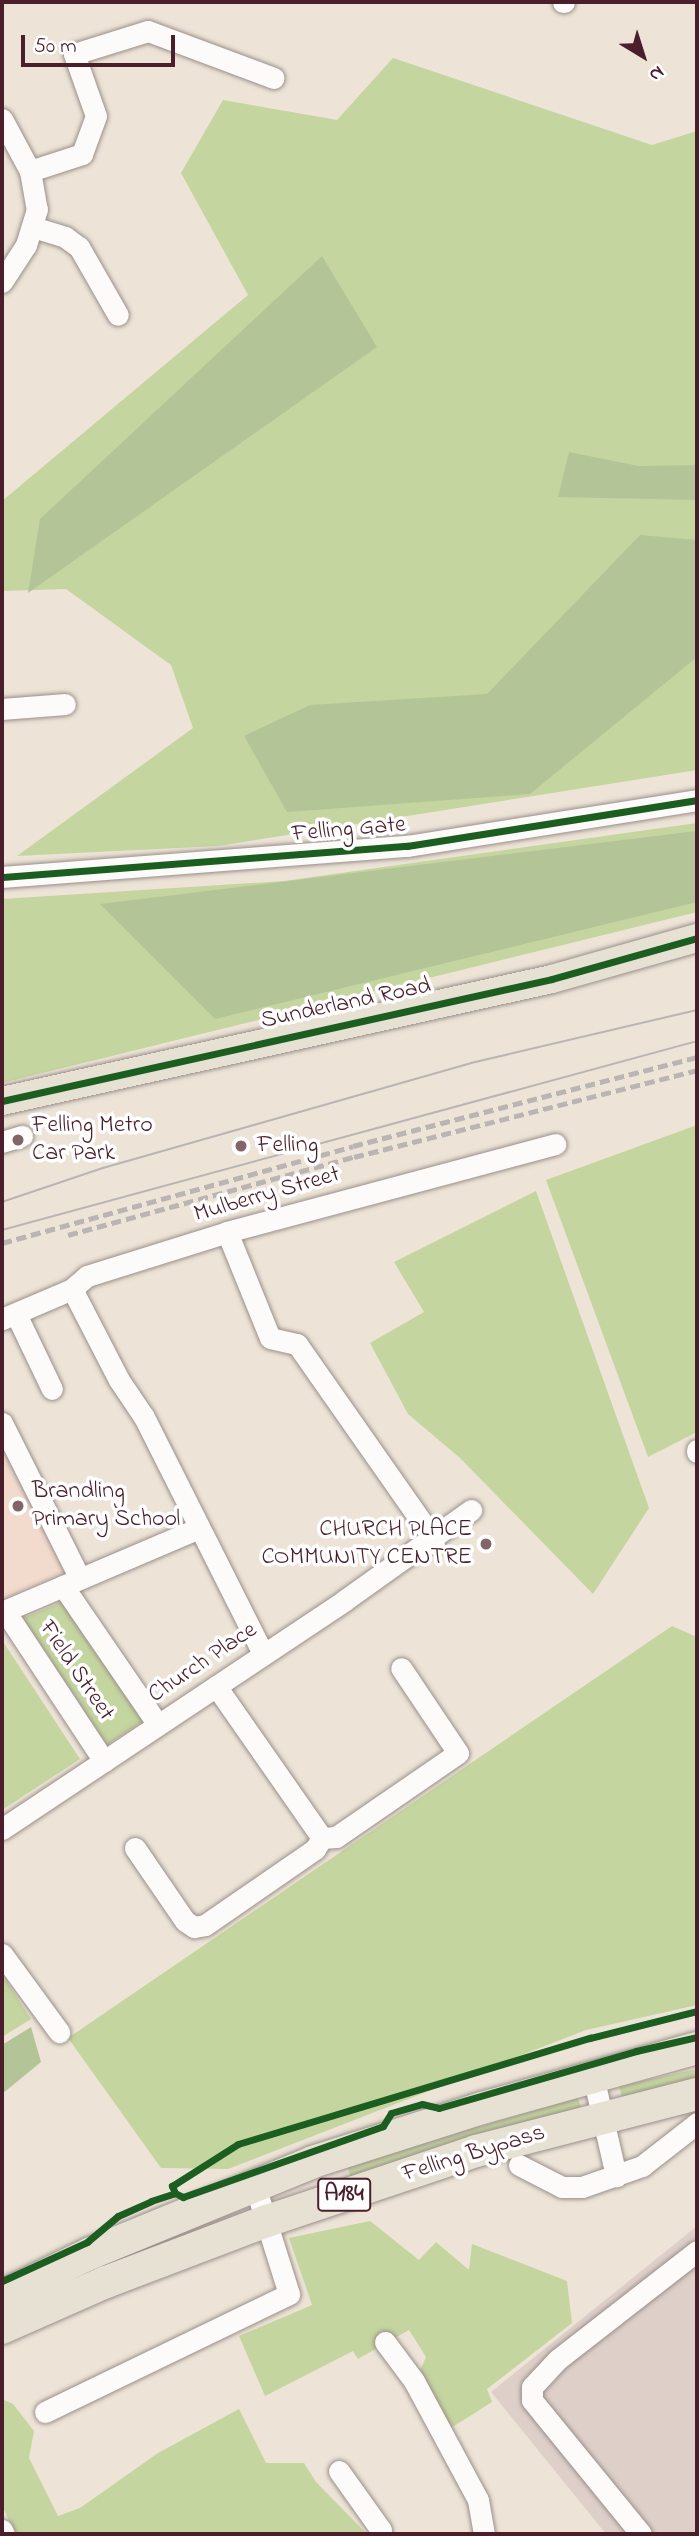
<!DOCTYPE html>
<style>
body{margin:0}
#map{position:relative;width:699px;height:2536px;overflow:hidden;background:#ede4d7;font-family:"Indie Flower",sans-serif}
div>[style]{position:absolute}
[style*='--x']{left:calc(var(--x)*1px);top:calc(var(--y)*1px);width:calc(var(--w)*1px);rotate:calc(var(--a)*1deg)}
.built>*{inset:0;background:#f2dacc}
.industrial>*{inset:0;background:#ded0c9}
.green>*{inset:0;background:#c5d59f}
.forest>*{inset:0;background:#b3c597}
.roads{filter:drop-shadow(0 0 2px #9a8f8b) drop-shadow(0 0 2px #9a8f8b)}
.minor>*{height:21px;margin:-10.5px;padding:0 10.5px;transform-origin:10.5px;border-radius:10.5px;background:#fcfbf9}
.major>*{height:28px;margin:-14px;padding:0 14px;transform-origin:14px;border-radius:14px;background:#e7e1d4}
.highway>*{height:32px;margin:-16px;padding:0 16px;transform-origin:16px;border-radius:16px;background:#e7e1d4}
.tram>*{height:2px;margin:-1px;padding:0 1px;transform-origin:1px;border-radius:1px;background:#bab4b3}
.rail>*{height:5px;margin-top:-2.5px;transform-origin:0;background:repeating-linear-gradient(90deg,#bab4b3 0 10px,transparent 0 15px)}
.cycleway>*{height:7px;margin:-3.5px;padding:0 3.5px;transform-origin:3.5px;border-radius:3.5px;background:#1b5e20}
.dots>*{width:19px;height:19px;translate:-50% -50%;box-sizing:border-box;border:4px solid #fff;border-radius:50%}
span{translate:-50% -50%;white-space:nowrap;text-align:center;line-height:1.15;-webkit-text-stroke:7px #fff;paint-order:stroke}
.shield-label span{padding:2px 5px;background:#fff;border:2px solid;border-radius:5px;-webkit-text-stroke-width:0}
.shield-label{font-size:23px;color:#4a1f2b;font-weight:700}
.street-label{font-size:24px;color:#4a1f2b}
.poi-label{font-size:24px;color:#4a1f2b}
.left{translate:0 -50%;text-align:left}
.right{translate:-100% -50%;text-align:right}
.frame{position:absolute;inset:0;border:4px solid #4a1f2b;pointer-events:none}
.north{position:absolute;left:608px;top:21px;width:70px;height:70px;-webkit-text-stroke:5px #fff;paint-order:stroke;rotate:142deg;font-size:19px;font-weight:700;line-height:28px;text-align:center;color:#4a1f2b}
.north::after{content:'';display:block;margin:auto;width:24px;height:32px;background:#4a1f2b;clip-path:polygon(50% 0,100% 100%,50% 72%,0 100%)}
.scale{position:absolute;left:21px;top:35px;width:154px;height:32px;box-sizing:border-box;border:4px solid #4a1f2b;border-top:0;padding-left:9px;font-size:21px;line-height:24px;white-space:nowrap;color:#4a1f2b;-webkit-text-stroke:5px #fff;paint-order:stroke}
</style>
<div id="map">
<div class="built">
<i style="clip-path:polygon(2px 1442px,65px 1571px,2px 1600px)"></i>
</div>
<div class="industrial">
<i style="clip-path:polygon(697px 2226px,697px 2534px,606px 2534px,491px 2392px)"></i>
</div>
<div class="green">
<i style="clip-path:polygon(393px 58px,652px 145px,697px 131px,697px 770px,218px 846px,17px 856px,193px 728px,171px 665px,66px 589px,2px 591px,2px 501px,248px 295px,181px 173px,223px 100px,337px 120px)"></i>
<i style="clip-path:polygon(697px 823px,697px 912px,2px 1083px,2px 899px,284px 881px)"></i>
<i style="clip-path:polygon(697px 1125px,697px 1432px,648px 1457px,546px 1180px)"></i>
<i style="clip-path:polygon(536px 1191px,649px 1508px,593px 1594px,460px 1458px,408px 1414px,370px 1343px,424px 1312px,394px 1262px)"></i>
<i style="clip-path:polygon(62px 1602px,145px 1720px,107px 1745px,23px 1618px)"></i>
<i style="clip-path:polygon(672px 1626px,697px 1637px,697px 2005px,586px 2030px,228px 2169px,161px 2168px,68px 2038px)"></i>
<i style="clip-path:polygon(2px 1640px,80px 1759px,2px 1810px)"></i>
<i style="clip-path:polygon(2px 1974px,31px 2019px,2px 2037px)"></i>
<i style="clip-path:polygon(697px 2069px,697px 2082px,622px 2097px,619px 2086px)"></i>
<i style="clip-path:polygon(578px 2098px,581px 2108px,351px 2178px,347px 2165px)"></i>
<i style="clip-path:polygon(370px 2221px,419px 2260px,436px 2242px,469px 2270px,472px 2244px,567px 2281px,572px 2323px,487px 2389px,492px 2402px,451px 2428px,419px 2373px,426px 2357px,409px 2330px,358px 2359px,353px 2351px,265px 2396px,239px 2336px,312px 2305px,289px 2238px)"></i>
<i style="clip-path:polygon(2px 2399px,13px 2404px,34px 2431px,29px 2458px,58px 2516px,80px 2508px,158px 2453px,239px 2409px,266px 2463px,304px 2463px,316px 2482px,367px 2534px,15px 2534px,2px 2505px)"></i>
</div>
<div class="forest">
<i style="clip-path:polygon(322px 256px,377px 347px,28px 593px,40px 519px)"></i>
<i style="clip-path:polygon(569px 452px,639px 466px,697px 465px,697px 500px,558px 497px)"></i>
<i style="clip-path:polygon(640px 535px,697px 540px,697px 657px,530px 794px,287px 812px,244px 736px,310px 705px,487px 694px)"></i>
<i style="clip-path:polygon(697px 831px,697px 902px,215px 1019px,100px 904px)"></i>
<i style="clip-path:polygon(31px 2027px,41px 2062px,2px 2094px,2px 2045px)"></i>
</div>
<div class="roads">
<div class="minor">
<i style="--x:563;--y:2;--w:1;--a:0"></i>
<i style="--x:2;--y:119;--w:59;--a:61.7"></i>
<i style="--x:30;--y:171;--w:39;--a:80"></i>
<i style="--x:37;--y:209;--w:38;--a:107"></i>
<i style="--x:26;--y:245;--w:44;--a:123"></i>
<i style="--x:30;--y:171;--w:55;--a:-18.1"></i>
<i style="--x:82;--y:154;--w:40;--a:-69.8"></i>
<i style="--x:96;--y:116;--w:66;--a:-109.5"></i>
<i style="--x:74;--y:54;--w:77;--a:-17.3"></i>
<i style="--x:148;--y:31;--w:134;--a:20.5"></i>
<i style="--x:33;--y:227;--w:34;--a:17"></i>
<i style="--x:65;--y:237;--w:17;--a:36"></i>
<i style="--x:79;--y:247;--w:78;--a:60.2"></i>
<i style="--x:2;--y:709;--w:63;--a:-4.5"></i>
<i style="--x:2;--y:877;--w:406;--a:-4.4"></i>
<i style="--x:407;--y:846;--w:294;--a:-9"></i>
<i style="--x:2;--y:1142;--w:21;--a:-17"></i>
<i style="--x:227;--y:1232;--w:114;--a:67.9"></i>
<i style="--x:270;--y:1338;--w:28;--a:13"></i>
<i style="--x:297;--y:1344;--w:236;--a:55"></i>
<i style="--x:432;--y:1537;--w:7;--a:74"></i>
<i style="--x:72;--y:1289;--w:102;--a:62.7"></i>
<i style="--x:119;--y:1380;--w:45;--a:56"></i>
<i style="--x:144;--y:1417;--w:265;--a:63.3"></i>
<i style="--x:16;--y:1314;--w:83;--a:64.4"></i>
<i style="--x:2;--y:1319;--w:76;--a:-23.2"></i>
<i style="--x:72;--y:1289;--w:20;--a:-41"></i>
<i style="--x:87;--y:1276;--w:147;--a:-17.4"></i>
<i style="--x:227;--y:1232;--w:340;--a:-15"></i>
<i style="--x:2;--y:1423;--w:174;--a:63.4"></i>
<i style="--x:697;--y:1450;--w:2;--a:90"></i>
<i style="--x:63;--y:1586;--w:168;--a:55.6"></i>
<i style="--x:5;--y:1611;--w:180;--a:56.6"></i>
<i style="--x:2;--y:1612;--w:214;--a:-23.1"></i>
<i style="--x:216;--y:1686;--w:185;--a:55.1"></i>
<i style="--x:322;--y:1838;--w:14;--a:-4"></i>
<i style="--x:336;--y:1837;--w:148;--a:-34.5"></i>
<i style="--x:458;--y:1753;--w:102;--a:-123.8"></i>
<i style="--x:2;--y:1829;--w:412;--a:-33.7"></i>
<i style="--x:345;--y:1600;--w:155;--a:-35.5"></i>
<i style="--x:135;--y:1848;--w:88;--a:55.6"></i>
<i style="--x:185;--y:1921;--w:11;--a:34"></i>
<i style="--x:194;--y:1927;--w:11;--a:-10"></i>
<i style="--x:205;--y:1925;--w:134;--a:-34.6"></i>
<i style="--x:315;--y:1849;--w:13;--a:-58"></i>
<i style="--x:2;--y:1954;--w:97;--a:53.8"></i>
<i style="--x:593;--y:2076;--w:103;--a:77"></i>
<i style="--x:519;--y:2165;--w:48;--a:27.1"></i>
<i style="--x:562;--y:2187;--w:20;--a:0"></i>
<i style="--x:582;--y:2187;--w:64;--a:-19.3"></i>
<i style="--x:642;--y:2166;--w:70;--a:-38"></i>
<i style="--x:385;--y:2342;--w:49;--a:53.4"></i>
<i style="--x:414;--y:2381;--w:135;--a:61.7"></i>
<i style="--x:478;--y:2500;--w:35;--a:80"></i>
<i style="--x:45;--y:2412;--w:271;--a:-25.8"></i>
<i style="--x:289;--y:2294;--w:113;--a:-107.5"></i>
<i style="--x:339;--y:2471;--w:72;--a:54.6"></i>
<i style="--x:381;--y:2530;--w:4;--a:90"></i>
<i style="--x:2;--y:2530;--w:4;--a:63"></i>
<i style="--x:641;--y:2534;--w:154;--a:-129.2"></i>
<i style="--x:544;--y:2415;--w:19;--a:-129"></i>
<i style="--x:532;--y:2400;--w:13;--a:-90"></i>
<i style="--x:532;--y:2387;--w:37;--a:-47"></i>
<i style="--x:557;--y:2360;--w:177;--a:-37.9"></i>
</div>
<div class="major">
<i style="--x:2;--y:1101;--w:563;--a:-12.51"></i>
<i style="--x:552;--y:979;--w:151;--a:-15.8"></i>
</div>
<div class="highway">
<i style="--x:2;--y:2296;--w:97;--a:-25.8"></i>
<i style="--x:89;--y:2254;--w:242;--a:-22.3"></i>
<i style="--x:313;--y:2162;--w:177;--a:-17.7"></i>
<i style="--x:482;--y:2108;--w:223;--a:-15.6"></i>
<i style="--x:2;--y:2328;--w:114;--a:-23.9"></i>
<i style="--x:106;--y:2282;--w:172;--a:-20.8"></i>
<i style="--x:267;--y:2221;--w:220;--a:-18.5"></i>
<i style="--x:476;--y:2151;--w:228;--a:-14.5"></i>
</div>
</div>
<div class="tram">
<i style="--x:2;--y:1202;--w:107;--a:-18.6"></i>
<i style="--x:103;--y:1168;--w:383;--a:-15.9"></i>
<i style="--x:471;--y:1063;--w:232;--a:-13.2"></i>
<i style="--x:2;--y:1230;--w:720;--a:-15.21"></i>
</div>
<div class="rail">
<i style="--x:68;--y:1235;--w:296;--a:-15.3"></i>
<i style="--x:354;--y:1157;--w:354;--a:-14.2"></i>
<i style="--x:2;--y:1243;--w:364;--a:-15.4"></i>
<i style="--x:353;--y:1146;--w:355;--a:-14.5"></i>
</div>
<div class="cycleway">
<i style="--x:2;--y:877;--w:406;--a:-4.4"></i>
<i style="--x:407;--y:846;--w:294;--a:-9"></i>
<i style="--x:2;--y:1101;--w:563;--a:-12.51"></i>
<i style="--x:552;--y:979;--w:151;--a:-15.8"></i>
<i style="--x:175;--y:2193;--w:8;--a:-113"></i>
<i style="--x:172;--y:2186;--w:78;--a:-32.5"></i>
<i style="--x:238;--y:2144;--w:368;--a:-16.8"></i>
<i style="--x:590;--y:2038;--w:110;--a:-14.2"></i>
<i style="--x:2;--y:2281;--w:94;--a:-24.6"></i>
<i style="--x:87;--y:2242;--w:40;--a:-40"></i>
<i style="--x:118;--y:2216;--w:36;--a:-24"></i>
<i style="--x:151;--y:2201;--w:25;--a:-18"></i>
<i style="--x:175;--y:2193;--w:9;--a:27"></i>
<i style="--x:183;--y:2197;--w:212;--a:-19.5"></i>
<i style="--x:383;--y:2126;--w:15;--a:-58"></i>
<i style="--x:391;--y:2113;--w:32;--a:-16"></i>
<i style="--x:422;--y:2104;--w:17;--a:13"></i>
<i style="--x:439;--y:2108;--w:205;--a:-16.1"></i>
<i style="--x:636;--y:2051;--w:63;--a:-12.9"></i>
</div>
<div class="dots">
<i style="left:18px;top:1140px;background:#836467"></i>
<i style="left:241px;top:1146px;background:#836467"></i>
<i style="left:18px;top:1506px;background:#836467"></i>
<i style="left:486px;top:1544px;background:#836467"></i>
</div>
<div class="shield-label">
<span style="left:344px;top:2195px">A184</span>
</div>
<div class="street-label">
<span style="left:349px;top:830px;rotate:-5deg">Felling Gate</span>
<span style="left:346px;top:1004px;rotate:-12deg">Sunderland Road</span>
<span style="left:267px;top:1195px;rotate:-16deg">Mulberry Street</span>
<span style="left:203px;top:1663px;rotate:-34deg">Church Place</span>
<span style="left:76px;top:1671px;rotate:56deg">Field Street</span>
<span style="left:474px;top:2154px;rotate:-17deg">Felling Bypass</span>
</div>
<div class="poi-label">
<span class="left" style="left:32px;top:1140px">Felling Metro<br>Car Park</span>
<span class="left" style="left:257px;top:1146px">Felling</span>
<span class="left" style="left:32px;top:1506px">Brandling<br>Primary School</span>
<span class="right" style="left:472px;top:1544px">CHURCH PLACE<br>COMMUNITY CENTRE</span>
</div>
<div class="frame"></div>
<div class="north">N</div>
<div class="scale">50 m</div>
</div>
